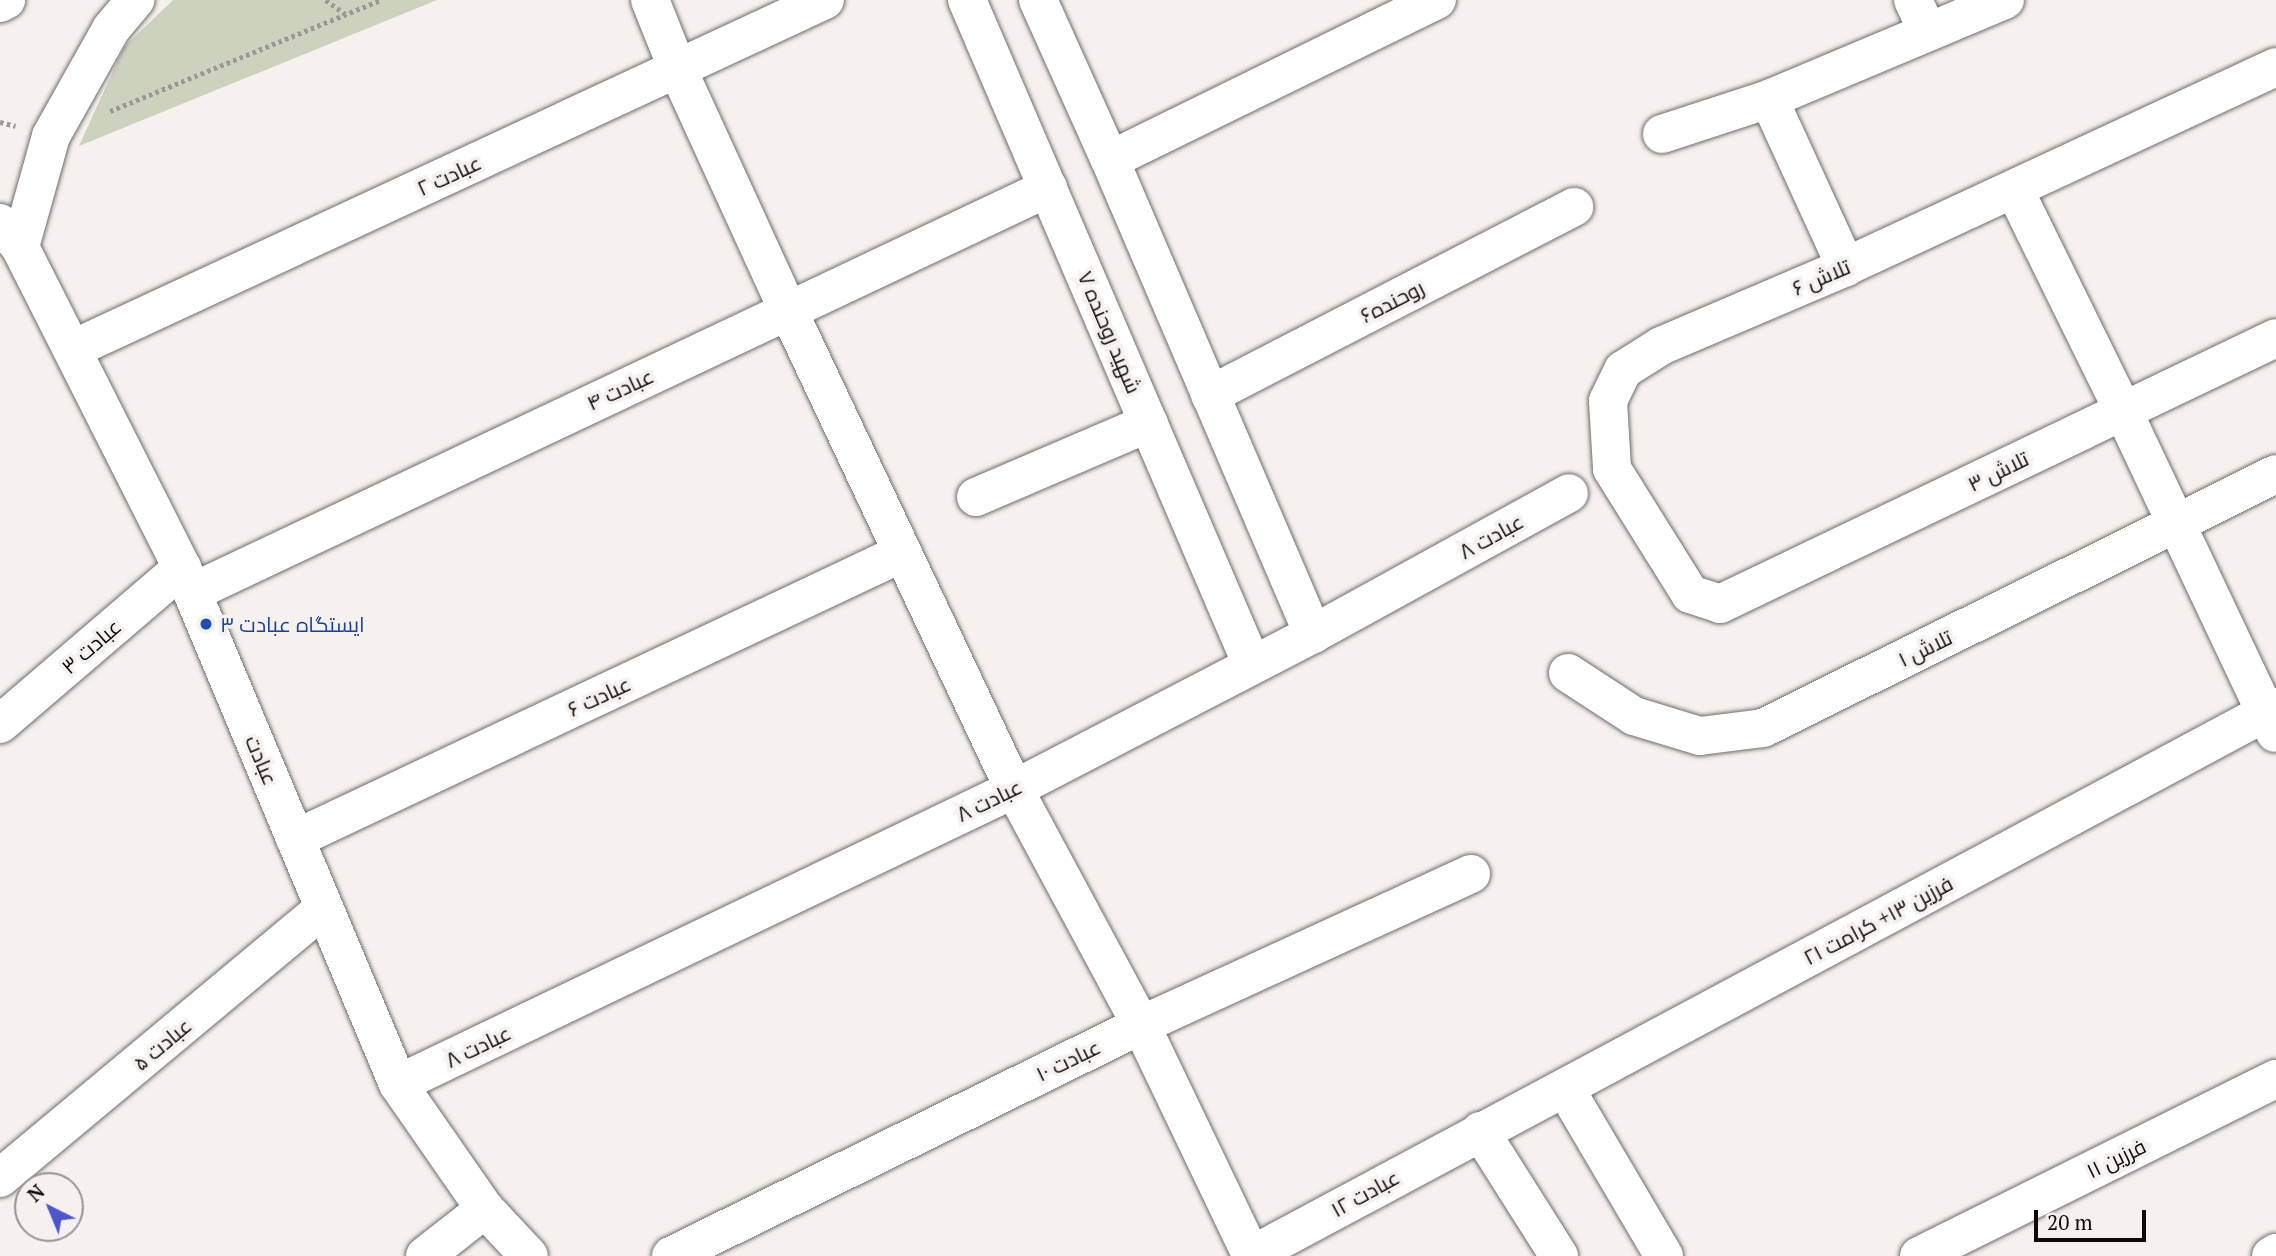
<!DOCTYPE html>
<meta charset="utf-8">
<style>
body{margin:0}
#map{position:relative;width:2276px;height:1256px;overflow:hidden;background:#f6f1ee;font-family:"PT Serif",Cairo,serif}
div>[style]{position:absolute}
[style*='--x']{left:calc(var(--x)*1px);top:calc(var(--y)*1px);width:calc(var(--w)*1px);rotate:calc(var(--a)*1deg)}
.green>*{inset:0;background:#cdd2bf}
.path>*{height:4.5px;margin-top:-2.25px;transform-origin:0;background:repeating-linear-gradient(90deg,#9b9795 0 3.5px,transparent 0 7px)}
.roads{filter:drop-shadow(0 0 2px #706b68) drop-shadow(0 0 2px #706b68)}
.minor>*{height:38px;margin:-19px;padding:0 19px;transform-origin:19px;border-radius:19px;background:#fff}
.major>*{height:38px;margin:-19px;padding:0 19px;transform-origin:19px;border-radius:19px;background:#fff}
.dots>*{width:19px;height:19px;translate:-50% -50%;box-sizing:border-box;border:4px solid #f6f1ee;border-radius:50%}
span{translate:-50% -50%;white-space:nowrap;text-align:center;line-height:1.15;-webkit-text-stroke:7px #f6f1ee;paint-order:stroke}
.street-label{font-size:21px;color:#0d0b0a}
.transit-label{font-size:21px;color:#164399}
.left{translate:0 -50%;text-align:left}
.north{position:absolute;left:14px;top:1172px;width:70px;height:70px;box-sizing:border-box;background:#f6f1ee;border:2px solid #999593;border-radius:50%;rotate:317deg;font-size:19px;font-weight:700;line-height:28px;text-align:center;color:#0d0b0a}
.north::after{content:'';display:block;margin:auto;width:24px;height:32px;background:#4e56cc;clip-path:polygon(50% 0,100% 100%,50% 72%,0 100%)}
.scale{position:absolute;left:2034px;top:1210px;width:112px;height:32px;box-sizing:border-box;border:4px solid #0d0b0a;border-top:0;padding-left:9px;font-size:21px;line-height:24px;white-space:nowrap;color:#0d0b0a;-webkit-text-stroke:5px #f6f1ee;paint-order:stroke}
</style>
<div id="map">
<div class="green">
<i style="clip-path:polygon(173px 0,437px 0,79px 146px,124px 47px)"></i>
</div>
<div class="path">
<i style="--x:326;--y:0;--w:24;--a:36"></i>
<i style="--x:110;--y:111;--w:292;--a:-22.3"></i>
<i style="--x:0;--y:122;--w:16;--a:14"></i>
</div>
<div class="roads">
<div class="minor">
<i style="--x:650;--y:0;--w:75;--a:68.2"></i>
<i style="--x:678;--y:70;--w:264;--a:65.4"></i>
<i style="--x:788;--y:310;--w:530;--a:64.74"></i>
<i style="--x:1014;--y:789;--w:268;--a:61.7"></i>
<i style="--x:1141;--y:1025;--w:255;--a:64.4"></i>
<i style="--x:967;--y:0;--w:723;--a:66.8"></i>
<i style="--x:1038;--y:0;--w:175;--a:65.8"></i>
<i style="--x:1110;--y:160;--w:516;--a:66.82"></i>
<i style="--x:1913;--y:0;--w:35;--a:65"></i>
<i style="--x:2276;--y:67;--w:474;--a:155.1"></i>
<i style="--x:1846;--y:267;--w:201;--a:156.9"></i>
<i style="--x:1661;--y:346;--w:45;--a:147.7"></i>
<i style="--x:1623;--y:370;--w:34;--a:116"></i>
<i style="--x:1608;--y:401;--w:68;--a:86.6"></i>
<i style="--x:1612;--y:469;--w:147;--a:58"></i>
<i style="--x:1690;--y:594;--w:32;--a:18"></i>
<i style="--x:1720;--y:604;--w:616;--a:-25.57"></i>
<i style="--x:1769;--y:99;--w:185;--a:65.4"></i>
<i style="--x:1662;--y:134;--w:113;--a:-18.1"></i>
<i style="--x:1769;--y:99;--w:256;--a:-22.8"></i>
<i style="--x:1110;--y:160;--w:364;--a:-26.1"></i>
<i style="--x:2014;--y:189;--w:247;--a:63.8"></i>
<i style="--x:2123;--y:411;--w:356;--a:64.7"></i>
<i style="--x:0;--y:223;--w:31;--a:50"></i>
<i style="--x:20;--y:247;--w:360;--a:63.2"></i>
<i style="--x:182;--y:568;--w:559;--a:67.29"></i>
<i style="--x:398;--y:1084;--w:152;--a:55.2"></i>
<i style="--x:485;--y:1209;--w:64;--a:46.9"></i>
<i style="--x:20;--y:247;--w:115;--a:-74.4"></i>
<i style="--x:51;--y:136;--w:123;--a:-60.7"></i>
<i style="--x:111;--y:29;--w:38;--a:-50"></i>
<i style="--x:73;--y:349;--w:829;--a:-24.9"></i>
<i style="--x:1210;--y:395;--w:410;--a:-27.3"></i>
<i style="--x:976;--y:497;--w:188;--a:-23.2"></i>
<i style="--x:193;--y:592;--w:946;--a:-25.29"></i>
<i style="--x:1568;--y:673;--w:79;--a:33.1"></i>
<i style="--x:1634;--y:716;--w:69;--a:16.9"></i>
<i style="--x:1700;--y:736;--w:64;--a:-7.2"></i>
<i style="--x:1763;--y:728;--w:572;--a:-26.34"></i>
<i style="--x:0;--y:724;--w:240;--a:-40.6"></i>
<i style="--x:295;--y:839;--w:671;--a:-25.23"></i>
<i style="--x:398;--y:1084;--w:683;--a:-25.59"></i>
<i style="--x:1014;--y:789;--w:337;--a:-27.4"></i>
<i style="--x:1313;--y:634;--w:292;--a:-28.8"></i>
<i style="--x:1565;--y:1088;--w:195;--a:59.5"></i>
<i style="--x:1480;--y:1131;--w:148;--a:57.7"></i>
<i style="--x:0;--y:1178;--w:420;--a:-39.8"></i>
<i style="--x:425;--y:1256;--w:76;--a:-38.1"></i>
<i style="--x:671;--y:1256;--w:524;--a:-26.17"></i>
<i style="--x:1141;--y:1025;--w:363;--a:-24.6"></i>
<i style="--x:1250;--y:1256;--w:1164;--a:-28.15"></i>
<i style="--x:1919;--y:1256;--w:398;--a:-26.4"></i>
<i style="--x:2271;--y:1256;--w:6;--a:-31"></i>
</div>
<div class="major">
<i style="--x:0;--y:3;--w:7;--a:-27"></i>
</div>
</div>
<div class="dots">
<i style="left:206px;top:624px;background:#1a4fb4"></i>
</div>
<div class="street-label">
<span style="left:449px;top:175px;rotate:-25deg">عبادت ۲</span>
<span style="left:1821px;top:277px;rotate:-23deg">تلاش ۶</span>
<span style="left:1392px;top:301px;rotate:-27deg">روحنده۶</span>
<span style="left:1110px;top:332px;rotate:67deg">شهید روحنده ۷</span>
<span style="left:620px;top:389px;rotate:-25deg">عبادت ۴</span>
<span style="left:1998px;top:471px;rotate:-26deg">تلاش ۳</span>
<span style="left:1491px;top:536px;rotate:-29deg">عبادت ۸</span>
<span style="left:91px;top:646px;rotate:-41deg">عبادت ۳</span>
<span style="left:1925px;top:648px;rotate:-26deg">تلاش ۱</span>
<span style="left:599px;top:696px;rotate:-25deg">عبادت ۶</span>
<span style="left:262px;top:760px;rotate:67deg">عبادت</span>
<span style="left:989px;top:800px;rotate:-26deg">عبادت ۸</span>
<span style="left:1878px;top:920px;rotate:-28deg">فرزین ۱۳+ کرامت ۲۱</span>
<span style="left:162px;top:1044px;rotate:-40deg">عبادت ۵</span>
<span style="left:478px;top:1046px;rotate:-26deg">عبادت ۸</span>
<span style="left:1068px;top:1060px;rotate:-26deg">عبادت ۱۰</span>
<span style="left:2116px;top:1158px;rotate:-26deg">فرزین ۱۱</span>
<span style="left:1365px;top:1193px;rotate:-29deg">عبادت ۱۲</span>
</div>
<div class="transit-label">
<span class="left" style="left:220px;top:624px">ایستگاه عبادت ۳</span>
</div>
<div class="north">N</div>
<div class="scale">20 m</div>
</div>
